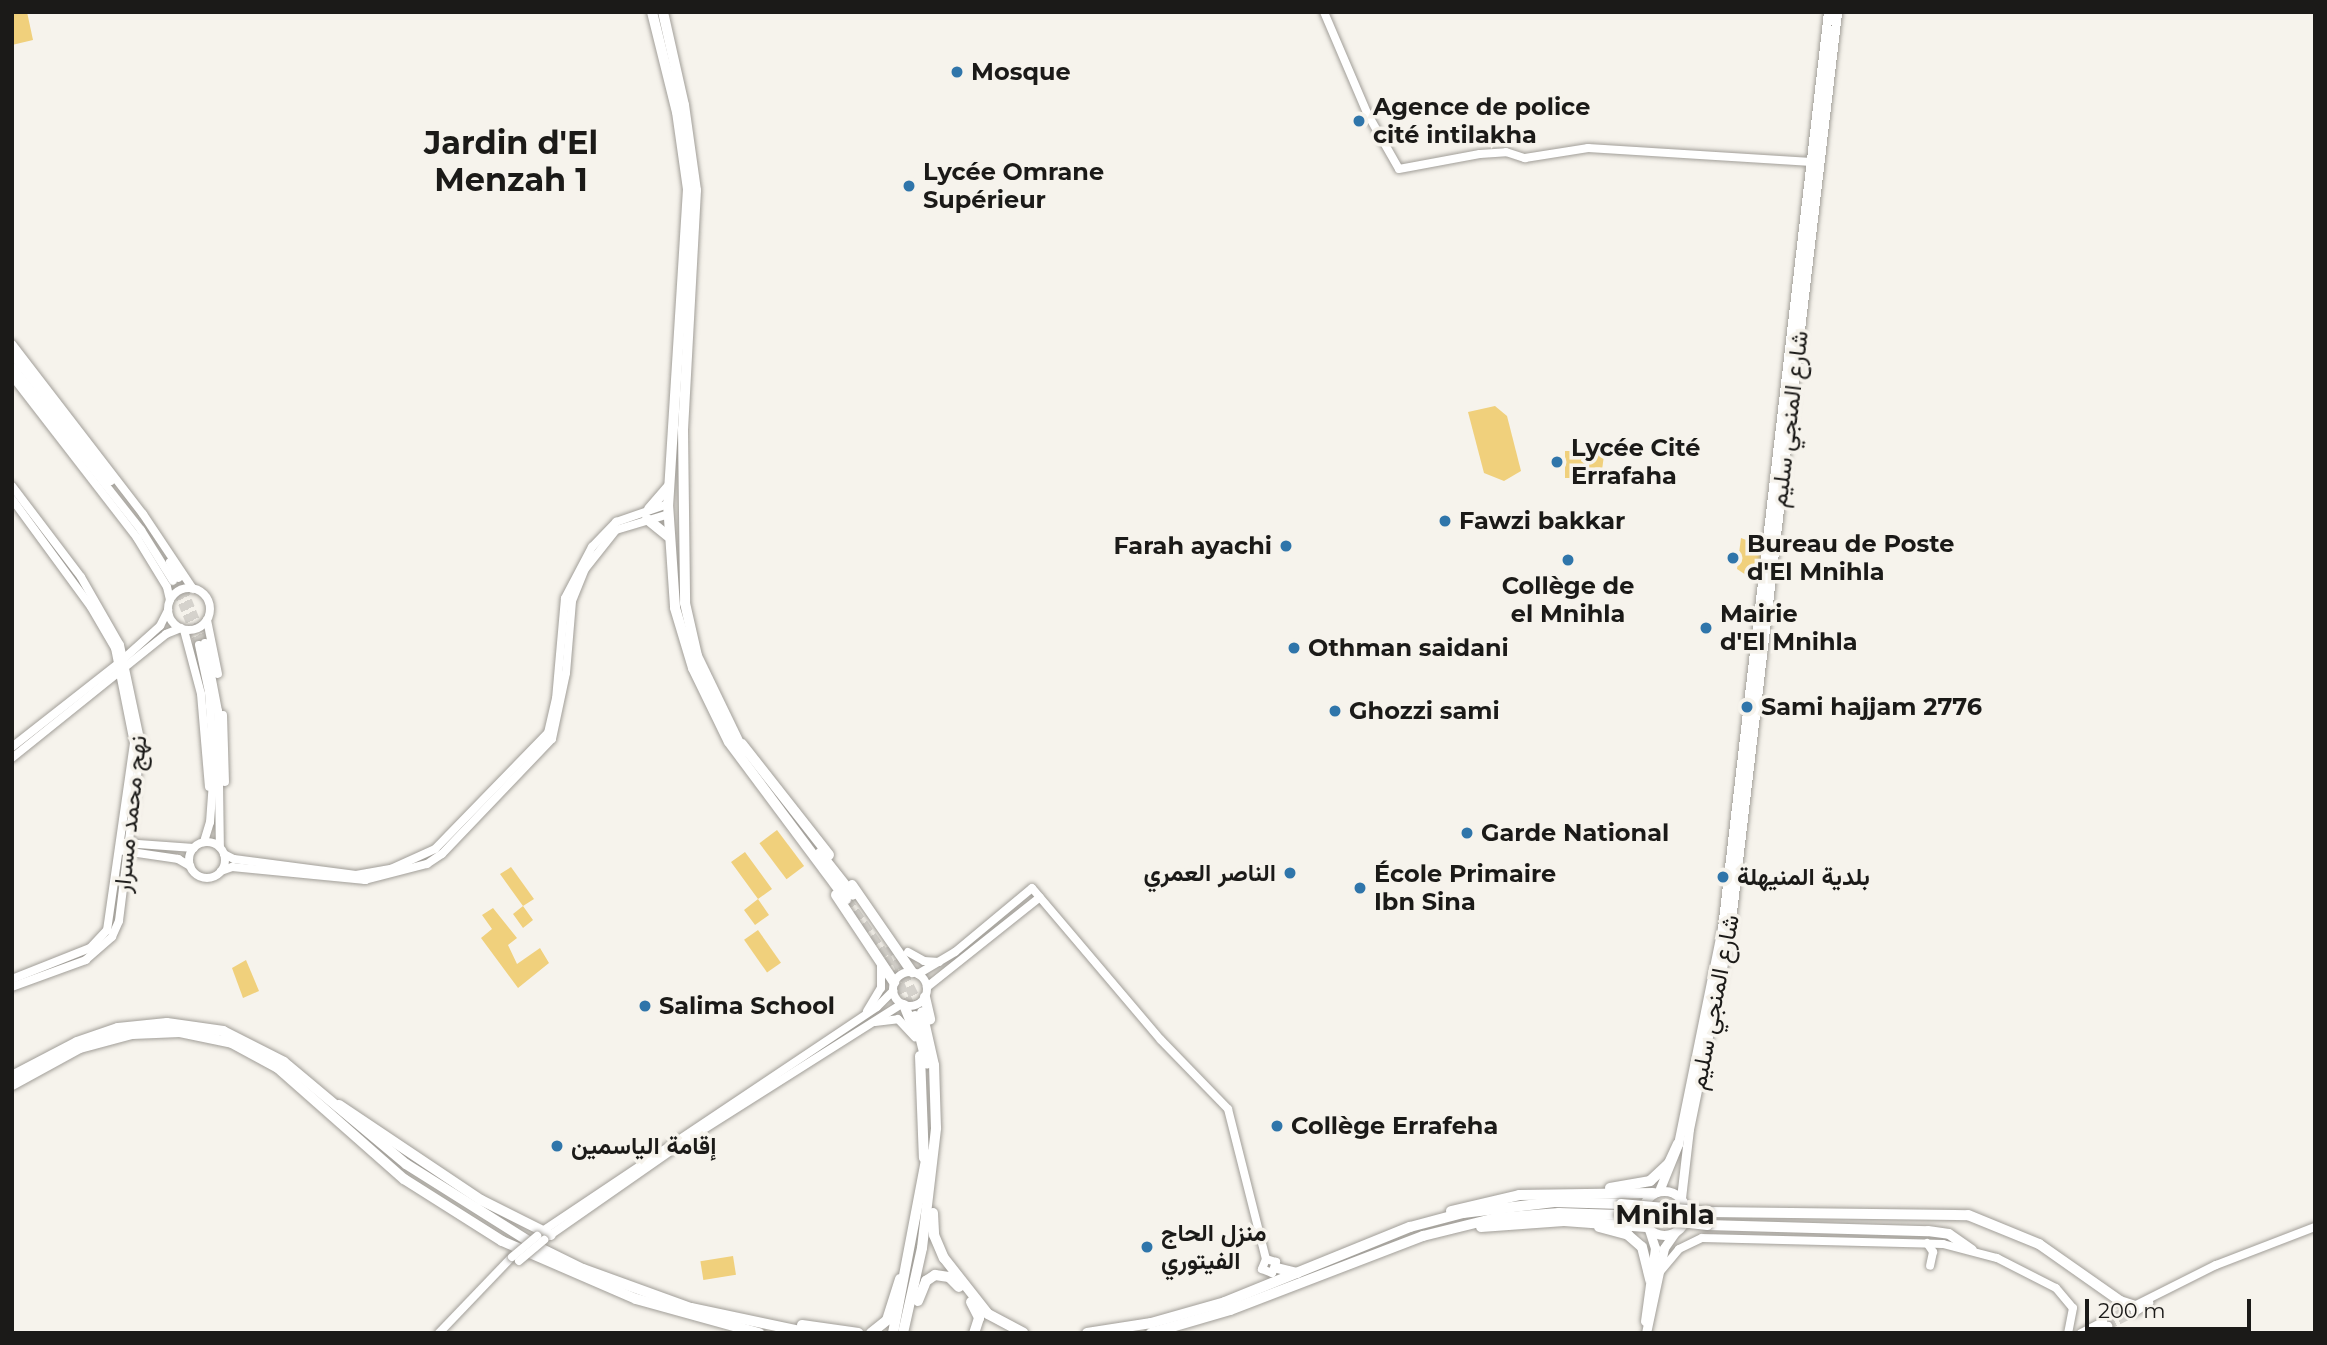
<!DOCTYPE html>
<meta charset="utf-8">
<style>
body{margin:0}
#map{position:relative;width:2327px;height:1345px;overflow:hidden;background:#f6f3ec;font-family:Montserrat,Vazirmatn,sans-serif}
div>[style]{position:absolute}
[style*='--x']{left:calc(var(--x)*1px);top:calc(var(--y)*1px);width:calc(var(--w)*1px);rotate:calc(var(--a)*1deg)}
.green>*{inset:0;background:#f0d07c;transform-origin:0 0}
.tertiary-tunnel>*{height:8px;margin-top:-4px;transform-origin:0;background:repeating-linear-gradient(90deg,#d5d2cc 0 8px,transparent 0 12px)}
.trunk-tunnel>*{height:10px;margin-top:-5px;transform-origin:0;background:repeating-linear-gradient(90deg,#d5d2cc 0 10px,transparent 0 15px)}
.roads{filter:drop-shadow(0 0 2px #a19e98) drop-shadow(0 0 2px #a19e98)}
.tertiary>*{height:8px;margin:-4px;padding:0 4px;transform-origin:4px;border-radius:4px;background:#fff}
.tertiary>.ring{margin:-4px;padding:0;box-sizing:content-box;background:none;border:8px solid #fff;border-radius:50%}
.secondary>*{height:9px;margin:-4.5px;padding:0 4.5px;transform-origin:4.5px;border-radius:4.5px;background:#fff}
.secondary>.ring{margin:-4.5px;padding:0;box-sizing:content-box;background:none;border:9px solid #fff;border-radius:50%}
.trunk>*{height:10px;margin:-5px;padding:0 5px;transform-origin:5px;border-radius:5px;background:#fff}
.bridges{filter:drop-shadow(0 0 2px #a19e98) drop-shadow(0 0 2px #a19e98)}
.tertiary-bridge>*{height:8px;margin:-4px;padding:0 4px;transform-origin:4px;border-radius:4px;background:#fff}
.trunk-bridge>*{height:10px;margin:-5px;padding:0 5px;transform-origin:5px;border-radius:5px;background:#fff}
.dots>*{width:19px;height:19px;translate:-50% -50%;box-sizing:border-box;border:4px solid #f6f3ec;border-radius:50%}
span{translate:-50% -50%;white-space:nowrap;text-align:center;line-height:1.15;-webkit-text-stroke:7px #f6f3ec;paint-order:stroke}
.poi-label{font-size:24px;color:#1b1a18;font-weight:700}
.left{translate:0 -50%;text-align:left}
.right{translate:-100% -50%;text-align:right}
.street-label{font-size:24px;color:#1b1a18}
.quarter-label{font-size:28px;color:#1b1a18;font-weight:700}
.district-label{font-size:32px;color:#1b1a18;font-weight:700}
.frame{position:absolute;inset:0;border:14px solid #1b1a18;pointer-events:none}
.scale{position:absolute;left:2085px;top:1299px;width:166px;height:32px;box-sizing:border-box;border:4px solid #1b1a18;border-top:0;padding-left:9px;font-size:21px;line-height:24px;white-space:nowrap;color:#1b1a18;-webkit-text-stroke:5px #f6f3ec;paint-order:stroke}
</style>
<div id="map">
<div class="green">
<i style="clip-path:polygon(12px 12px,27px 12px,33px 40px,12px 45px)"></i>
<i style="clip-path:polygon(1495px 406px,1507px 416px,1521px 471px,1504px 481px,1484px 473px,1468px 412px)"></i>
<i style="clip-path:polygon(1600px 445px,1607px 444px,1610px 449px,1604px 455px,1601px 478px,1565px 478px,1565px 451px,1597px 451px)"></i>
<i style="clip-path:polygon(1741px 538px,1762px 546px,1758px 583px,1737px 569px)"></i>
<i style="left:777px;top:830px;width:45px;height:22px;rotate:53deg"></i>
<i style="clip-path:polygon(745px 852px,772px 889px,758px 899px,769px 915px,755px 925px,744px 910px,758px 899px,731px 862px)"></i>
<i style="clip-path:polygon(511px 867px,534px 899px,523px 906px,533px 920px,523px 928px,513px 914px,523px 906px,500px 874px)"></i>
<i style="clip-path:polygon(493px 908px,517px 938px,508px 945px,517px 964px,540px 948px,549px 963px,518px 988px,481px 938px,492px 929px,482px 915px)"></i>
<i style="left:758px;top:930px;width:40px;height:17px;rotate:55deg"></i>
<i style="clip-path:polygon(246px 960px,259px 991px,243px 998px,232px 968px)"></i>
<i style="left:733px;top:1256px;width:19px;height:33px;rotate:81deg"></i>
</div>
<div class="tertiary-tunnel">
<i style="--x:179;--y:578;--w:70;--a:68.2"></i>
<i style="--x:173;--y:581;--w:69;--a:67.9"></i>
<i style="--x:2103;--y:1322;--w:30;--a:-27"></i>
<i style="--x:2108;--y:1326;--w:30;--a:-27"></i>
</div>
<div class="trunk-tunnel">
<i style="--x:846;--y:899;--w:70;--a:55.4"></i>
<i style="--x:886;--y:957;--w:66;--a:63.8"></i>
<i style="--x:889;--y:946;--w:74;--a:63.4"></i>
</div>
<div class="roads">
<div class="tertiary">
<i style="--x:1324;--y:12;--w:110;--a:66.9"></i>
<i style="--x:1367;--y:113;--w:64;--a:60.3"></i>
<i style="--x:1399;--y:169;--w:82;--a:-10.5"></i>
<i style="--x:1480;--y:154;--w:26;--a:-4"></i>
<i style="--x:1506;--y:152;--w:20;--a:18"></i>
<i style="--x:1525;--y:158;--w:64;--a:-9"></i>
<i style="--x:1588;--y:148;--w:224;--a:3.6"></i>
<i style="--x:12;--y:344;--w:215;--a:52.4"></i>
<i style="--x:143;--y:514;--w:90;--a:56.3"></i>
<i style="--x:12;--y:354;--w:161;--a:52.1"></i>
<i style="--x:12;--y:366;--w:209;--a:51.8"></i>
<i style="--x:141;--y:530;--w:60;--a:57.9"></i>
<i style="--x:12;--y:376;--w:205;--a:52.3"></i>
<i style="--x:137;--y:538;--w:57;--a:58.5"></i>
<i style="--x:167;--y:587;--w:13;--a:77"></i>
<i style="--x:12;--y:486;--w:114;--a:52.8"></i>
<i style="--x:81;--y:577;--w:78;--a:60.2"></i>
<i style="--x:120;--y:645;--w:101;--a:78"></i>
<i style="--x:141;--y:744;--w:178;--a:97.1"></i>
<i style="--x:119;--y:921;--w:17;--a:114"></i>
<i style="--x:112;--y:937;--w:35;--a:139"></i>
<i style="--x:86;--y:960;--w:79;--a:160"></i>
<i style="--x:12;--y:499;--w:134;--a:53.8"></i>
<i style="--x:91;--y:607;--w:48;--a:59.7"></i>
<i style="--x:115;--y:648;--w:97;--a:78.7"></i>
<i style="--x:134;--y:743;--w:189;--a:98.2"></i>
<i style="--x:107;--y:930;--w:25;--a:133"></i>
<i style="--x:90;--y:948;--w:84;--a:158.3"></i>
<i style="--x:170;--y:562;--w:18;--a:61"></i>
<i class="ring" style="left:168px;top:588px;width:34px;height:34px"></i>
<i style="--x:207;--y:620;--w:55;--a:78.5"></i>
<i style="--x:184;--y:630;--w:66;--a:75.1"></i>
<i style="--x:201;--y:694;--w:93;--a:85.1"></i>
<i style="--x:205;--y:643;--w:69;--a:79.2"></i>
<i style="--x:218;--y:711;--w:136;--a:89.2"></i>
<i style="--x:199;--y:645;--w:48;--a:78"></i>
<i style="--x:209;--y:692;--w:76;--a:86.2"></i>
<i style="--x:214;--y:768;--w:54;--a:94.2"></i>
<i style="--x:210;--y:822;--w:21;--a:107"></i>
<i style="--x:223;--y:715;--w:67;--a:88.3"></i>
<i style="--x:12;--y:747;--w:137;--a:-38.2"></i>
<i style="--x:120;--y:662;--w:54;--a:-42"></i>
<i style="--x:160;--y:626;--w:18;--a:-63"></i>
<i style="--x:12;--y:758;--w:198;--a:-38.8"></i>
<i style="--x:166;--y:634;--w:16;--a:-22"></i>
<i class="ring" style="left:189px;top:842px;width:28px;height:28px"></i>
<i style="--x:124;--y:843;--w:70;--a:4.1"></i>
<i style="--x:124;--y:851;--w:55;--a:8.4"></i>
<i style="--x:178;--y:859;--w:14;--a:30"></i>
<i style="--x:224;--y:854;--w:11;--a:27"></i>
<i style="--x:234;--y:859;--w:123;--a:7.5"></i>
<i style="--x:356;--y:875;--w:36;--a:-10"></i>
<i style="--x:391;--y:869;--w:48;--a:-24.4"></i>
<i style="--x:435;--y:849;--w:162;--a:-45.8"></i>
<i style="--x:548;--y:733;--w:35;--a:-77"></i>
<i style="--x:556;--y:699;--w:101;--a:-84.9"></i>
<i style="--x:565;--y:598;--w:58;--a:-62.1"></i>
<i style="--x:592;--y:547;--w:35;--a:-46"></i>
<i style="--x:616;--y:522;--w:55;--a:-19.1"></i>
<i style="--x:221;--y:871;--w:12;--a:-20"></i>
<i style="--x:232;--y:867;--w:134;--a:5.6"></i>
<i style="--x:365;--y:880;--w:64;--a:-14.5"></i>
<i style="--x:427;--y:864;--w:18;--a:-34"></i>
<i style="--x:442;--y:854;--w:159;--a:-46.3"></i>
<i style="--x:552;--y:739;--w:67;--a:-78"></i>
<i style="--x:566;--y:673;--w:72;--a:-85.2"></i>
<i style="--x:572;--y:601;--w:35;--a:-68"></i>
<i style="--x:585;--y:569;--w:50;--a:-51.5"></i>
<i style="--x:616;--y:530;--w:55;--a:-16.8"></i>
<i style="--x:908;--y:952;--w:18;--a:29"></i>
<i style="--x:924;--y:961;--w:15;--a:4"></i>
<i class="ring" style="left:893px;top:972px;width:26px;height:26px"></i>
<i style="--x:918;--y:974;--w:43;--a:-30.7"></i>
<i style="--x:955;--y:952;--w:100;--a:-39.7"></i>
<i style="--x:1032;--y:888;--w:199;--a:49.7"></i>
<i style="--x:1161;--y:1040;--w:96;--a:45.8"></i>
<i style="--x:1228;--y:1109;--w:155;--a:75.8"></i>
<i style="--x:1266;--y:1259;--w:11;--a:112"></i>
<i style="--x:1262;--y:1269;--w:11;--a:22"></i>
<i style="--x:1272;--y:1273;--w:12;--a:-70"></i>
<i style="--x:1276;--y:1262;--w:10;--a:-163"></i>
<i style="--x:927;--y:987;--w:144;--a:-38.5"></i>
<i style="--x:867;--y:1011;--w:27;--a:-59"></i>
<i style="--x:881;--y:988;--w:23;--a:-90"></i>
<i style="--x:875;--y:1022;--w:23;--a:-7"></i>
<i style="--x:898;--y:1019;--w:25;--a:47"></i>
<i style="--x:541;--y:1232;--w:404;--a:-33.8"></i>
<i style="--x:877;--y:1007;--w:23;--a:-45"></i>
<i style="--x:549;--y:1236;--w:166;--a:-34.9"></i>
<i style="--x:685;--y:1141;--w:257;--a:-32.3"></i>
<i style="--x:1927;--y:1243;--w:11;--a:56"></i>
<i style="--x:1933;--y:1252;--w:14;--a:102"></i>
<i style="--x:1659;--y:1273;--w:31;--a:-50"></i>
<i style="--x:1679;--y:1249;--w:25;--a:-26"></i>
<i style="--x:1702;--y:1238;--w:241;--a:1.4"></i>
<i style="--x:1943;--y:1244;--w:56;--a:14.5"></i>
<i style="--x:1997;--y:1258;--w:66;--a:27"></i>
<i style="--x:2056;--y:1288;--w:26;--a:50"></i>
<i style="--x:2073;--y:1308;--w:25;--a:101"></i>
<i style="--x:2132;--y:1307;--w:94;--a:-26.6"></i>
<i style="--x:2216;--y:1265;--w:106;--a:-21"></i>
<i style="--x:2135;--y:1312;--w:17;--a:-33"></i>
<i style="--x:439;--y:1333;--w:105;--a:-46.2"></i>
<i style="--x:2081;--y:1333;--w:25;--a:-27"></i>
<i style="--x:2095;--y:1333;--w:15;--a:-28"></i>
</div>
<div class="secondary">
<i class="ring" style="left:1642px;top:1191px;width:35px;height:35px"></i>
<i style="--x:1659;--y:1191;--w:51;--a:-68"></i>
<i style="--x:1678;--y:1144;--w:220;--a:-78.5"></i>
<i style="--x:1722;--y:928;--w:922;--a:-83.4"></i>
<i style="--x:1681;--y:1198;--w:69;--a:-83.4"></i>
<i style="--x:1689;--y:1129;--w:204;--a:-78.4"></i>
<i style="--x:1730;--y:929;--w:923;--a:-83.34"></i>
<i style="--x:1645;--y:1321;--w:74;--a:-82.2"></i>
<i style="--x:1655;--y:1248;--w:19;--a:-108"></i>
<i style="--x:1646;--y:1333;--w:87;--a:-78"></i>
<i style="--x:1664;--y:1248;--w:19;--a:-55"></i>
</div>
<div class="trunk">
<i style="--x:652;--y:12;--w:103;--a:76"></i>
<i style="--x:677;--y:112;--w:78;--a:81.9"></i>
<i style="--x:688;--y:189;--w:316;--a:93.6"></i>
<i style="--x:668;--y:504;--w:104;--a:86.1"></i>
<i style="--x:675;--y:608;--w:63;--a:73.3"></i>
<i style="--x:693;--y:668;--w:82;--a:64.1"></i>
<i style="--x:729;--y:742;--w:196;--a:53.3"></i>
<i style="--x:663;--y:12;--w:95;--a:77.3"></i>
<i style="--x:684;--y:105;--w:86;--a:82"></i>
<i style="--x:696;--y:190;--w:239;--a:93.1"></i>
<i style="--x:683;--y:429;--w:174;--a:89.3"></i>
<i style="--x:685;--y:603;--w:54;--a:77.2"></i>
<i style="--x:697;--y:656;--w:106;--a:64.2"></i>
<i style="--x:649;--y:509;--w:30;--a:-49"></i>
<i style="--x:647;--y:519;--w:27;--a:39"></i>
<i style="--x:742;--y:744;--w:141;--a:51.9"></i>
<i style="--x:820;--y:853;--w:53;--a:51.8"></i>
<i style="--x:852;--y:885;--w:106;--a:55.4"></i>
<i style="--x:836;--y:895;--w:105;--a:56.3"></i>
<i style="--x:925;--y:997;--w:23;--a:77"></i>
<i style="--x:904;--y:1005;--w:24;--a:68"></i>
<i style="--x:915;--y:1016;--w:49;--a:76"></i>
<i style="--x:920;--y:1056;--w:102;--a:87.8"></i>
<i style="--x:12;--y:1076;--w:73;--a:-27.6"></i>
<i style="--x:77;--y:1042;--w:43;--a:-18.9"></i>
<i style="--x:118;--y:1028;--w:49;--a:-5.8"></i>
<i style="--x:167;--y:1023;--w:57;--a:8.1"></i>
<i style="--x:223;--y:1031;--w:68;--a:26.9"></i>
<i style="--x:284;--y:1062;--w:159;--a:39.9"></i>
<i style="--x:406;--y:1164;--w:154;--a:32.2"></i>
<i style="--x:536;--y:1246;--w:52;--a:26.1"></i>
<i style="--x:583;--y:1269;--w:115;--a:19.9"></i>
<i style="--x:691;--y:1308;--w:122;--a:11.9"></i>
<i style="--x:12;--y:1085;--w:77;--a:-28.6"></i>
<i style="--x:80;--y:1048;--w:54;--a:-15.1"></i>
<i style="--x:132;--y:1034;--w:48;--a:-2.4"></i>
<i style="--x:180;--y:1032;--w:53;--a:11.9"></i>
<i style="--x:232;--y:1043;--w:52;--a:28.5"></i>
<i style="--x:278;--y:1068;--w:168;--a:41.4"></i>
<i style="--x:404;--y:1179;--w:116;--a:32.3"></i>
<i style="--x:502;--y:1241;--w:146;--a:23.4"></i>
<i style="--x:636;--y:1299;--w:128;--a:15.5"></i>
<i style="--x:339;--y:1105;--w:171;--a:33.8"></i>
<i style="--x:481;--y:1200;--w:78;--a:26.6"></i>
<i style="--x:1610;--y:1188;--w:41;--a:-9.9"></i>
<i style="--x:1650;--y:1181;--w:26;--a:-43"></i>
<i style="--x:1669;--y:1163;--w:21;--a:-65"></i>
<i style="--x:1451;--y:1211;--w:70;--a:-13.2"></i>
<i style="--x:1519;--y:1195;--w:134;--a:-0.9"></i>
<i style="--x:1708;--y:1212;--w:260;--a:0.7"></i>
<i style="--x:1968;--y:1215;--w:77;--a:22.2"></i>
<i style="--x:2039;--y:1244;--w:99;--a:35.1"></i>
<i style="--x:2120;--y:1301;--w:16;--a:18"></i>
<i style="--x:933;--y:1213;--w:22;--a:87"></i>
<i style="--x:934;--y:1235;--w:25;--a:67"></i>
<i style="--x:944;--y:1258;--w:71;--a:51.8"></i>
<i style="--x:988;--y:1314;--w:40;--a:28"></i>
<i style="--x:1707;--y:1225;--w:221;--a:1.6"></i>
<i style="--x:1928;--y:1231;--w:21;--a:8"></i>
<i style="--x:1949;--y:1234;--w:28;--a:35"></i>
<i style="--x:1481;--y:1227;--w:83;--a:-4.1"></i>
<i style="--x:1564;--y:1221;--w:82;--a:4.2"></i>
<i style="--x:1599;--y:1227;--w:30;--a:15"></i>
<i style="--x:1628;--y:1235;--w:18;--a:41"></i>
<i style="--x:1642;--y:1247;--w:34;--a:76"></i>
<i style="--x:1277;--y:1268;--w:21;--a:14"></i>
<i style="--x:918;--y:1301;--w:22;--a:-68"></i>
<i style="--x:926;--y:1281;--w:11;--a:-34"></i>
<i style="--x:935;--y:1275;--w:14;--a:8"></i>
<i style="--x:949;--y:1277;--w:14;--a:45"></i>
<i style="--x:971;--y:1302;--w:18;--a:63"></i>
<i style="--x:979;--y:1318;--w:16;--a:108"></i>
<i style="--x:802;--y:1325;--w:57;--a:8.1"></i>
<i style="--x:871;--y:1333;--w:21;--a:-39"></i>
<i style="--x:887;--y:1320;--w:43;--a:-72.4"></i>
<i style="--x:893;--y:1333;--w:182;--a:-79.2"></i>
<i style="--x:903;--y:1333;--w:87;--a:-77.4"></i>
<i style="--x:922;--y:1248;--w:121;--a:-83.3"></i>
<i style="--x:936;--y:1128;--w:63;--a:-91.8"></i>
<i style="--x:934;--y:1065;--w:54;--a:-102.8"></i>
<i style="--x:1087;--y:1333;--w:65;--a:-8.9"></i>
<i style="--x:1151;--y:1323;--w:77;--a:-15.8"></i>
<i style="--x:1225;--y:1302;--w:200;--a:-22.1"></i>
<i style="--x:1410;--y:1227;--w:55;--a:-14.8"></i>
<i style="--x:1463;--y:1213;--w:92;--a:-6.9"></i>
<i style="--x:1554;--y:1202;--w:67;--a:1.7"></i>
<i style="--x:1151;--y:1333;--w:82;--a:-16.2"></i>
<i style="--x:1230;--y:1310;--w:207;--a:-21"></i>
<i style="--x:1423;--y:1236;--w:75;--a:-13.9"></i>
<i style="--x:1496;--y:1218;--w:63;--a:-4.5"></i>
<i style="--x:1559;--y:1213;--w:60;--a:1.9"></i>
</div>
</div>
<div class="bridges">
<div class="tertiary-bridge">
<i style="--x:512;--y:1257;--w:33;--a:-40"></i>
<i style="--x:519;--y:1261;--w:33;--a:-40"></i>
</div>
<div class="trunk-bridge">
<i style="--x:1621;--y:1204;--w:87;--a:5.3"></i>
<i style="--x:1619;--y:1215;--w:89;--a:6.5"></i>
</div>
</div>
<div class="dots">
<i style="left:957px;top:72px;background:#2f75aa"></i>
<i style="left:1359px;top:121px;background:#2f75aa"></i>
<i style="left:909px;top:186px;background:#2f75aa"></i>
<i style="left:1557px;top:462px;background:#2f75aa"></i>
<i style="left:1445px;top:521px;background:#2f75aa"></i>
<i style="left:1286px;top:546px;background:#2f75aa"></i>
<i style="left:1733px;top:558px;background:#2f75aa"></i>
<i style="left:1568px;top:560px;background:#2f75aa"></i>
<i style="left:1706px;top:628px;background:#2f75aa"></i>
<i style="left:1294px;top:648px;background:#2f75aa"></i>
<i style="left:1747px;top:707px;background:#2f75aa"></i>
<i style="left:1335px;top:711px;background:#2f75aa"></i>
<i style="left:1467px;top:833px;background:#2f75aa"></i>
<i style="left:1290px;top:873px;background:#2f75aa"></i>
<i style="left:1723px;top:877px;background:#2f75aa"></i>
<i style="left:1360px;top:888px;background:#2f75aa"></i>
<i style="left:645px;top:1006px;background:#2f75aa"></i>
<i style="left:1277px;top:1126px;background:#2f75aa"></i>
<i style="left:557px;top:1146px;background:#2f75aa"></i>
<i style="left:1147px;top:1247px;background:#2f75aa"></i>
</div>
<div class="poi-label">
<span class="left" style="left:971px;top:72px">Mosque</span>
<span class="left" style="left:1373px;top:121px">Agence de police<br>cité intilakha</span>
<span class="left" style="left:923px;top:186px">Lycée Omrane<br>Supérieur</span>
<span class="left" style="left:1571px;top:462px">Lycée Cité<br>Errafaha</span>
<span class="left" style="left:1459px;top:521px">Fawzi bakkar</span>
<span class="left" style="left:1747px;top:558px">Bureau de Poste<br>d'El Mnihla</span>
<span class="right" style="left:1272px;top:546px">Farah ayachi</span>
<span style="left:1568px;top:600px">Collège de<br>el Mnihla</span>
<span class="left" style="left:1720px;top:628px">Mairie<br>d'El Mnihla</span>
<span class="left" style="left:1308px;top:648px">Othman saidani</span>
<span class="left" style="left:1761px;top:707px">Sami hajjam 2776</span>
<span class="left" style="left:1349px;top:711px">Ghozzi sami</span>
<span class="left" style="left:1481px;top:833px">Garde National</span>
<span class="right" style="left:1276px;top:873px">الناصر العمري</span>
<span class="left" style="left:1374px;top:888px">École Primaire<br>Ibn Sina</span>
<span class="left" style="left:1737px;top:877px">بلدية المنيهلة</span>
<span class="left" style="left:659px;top:1006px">Salima School</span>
<span class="left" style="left:1291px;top:1126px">Collège Errafeha</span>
<span class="left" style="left:571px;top:1146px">إقامة الياسمين</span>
<span class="left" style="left:1161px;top:1247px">منزل الحاج<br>الفيتوري</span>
</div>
<div class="street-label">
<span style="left:1789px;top:419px;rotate:-83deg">شارع المنجي سليم</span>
<span style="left:130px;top:814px;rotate:-84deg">نهج محمد مسرار</span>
<span style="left:1714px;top:1002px;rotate:-79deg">شارع المنجي سليم</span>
</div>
<div class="quarter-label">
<span style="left:1665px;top:1214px">Mnihla</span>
</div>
<div class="district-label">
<span style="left:511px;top:162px">Jardin d'El<br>Menzah 1</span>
</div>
<div class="frame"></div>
<div class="scale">200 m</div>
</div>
